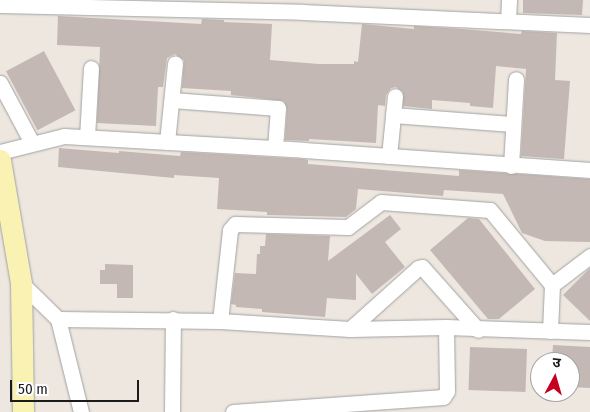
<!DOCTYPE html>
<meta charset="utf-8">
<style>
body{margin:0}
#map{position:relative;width:590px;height:412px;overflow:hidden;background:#ede7e0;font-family:"Fira Sans Condensed","Noto Sans Devanagari",sans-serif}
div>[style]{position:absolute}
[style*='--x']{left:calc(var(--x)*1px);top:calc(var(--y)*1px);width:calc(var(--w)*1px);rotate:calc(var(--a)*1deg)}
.building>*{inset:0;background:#c4b8b4;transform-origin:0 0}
.roads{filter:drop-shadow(0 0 1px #a2a2a2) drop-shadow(0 0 1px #a2a2a2)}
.street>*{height:15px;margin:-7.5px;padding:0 7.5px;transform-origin:7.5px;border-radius:7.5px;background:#fff}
.secondary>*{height:21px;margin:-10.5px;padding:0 10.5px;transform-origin:10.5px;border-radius:10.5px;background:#f9f2b2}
span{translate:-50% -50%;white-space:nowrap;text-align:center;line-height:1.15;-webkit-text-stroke:4.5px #fff;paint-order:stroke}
.north{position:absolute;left:530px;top:352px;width:50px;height:50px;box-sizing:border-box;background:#fff;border:1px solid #a4a4a4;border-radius:50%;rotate:6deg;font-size:14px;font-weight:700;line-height:20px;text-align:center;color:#1b1b1b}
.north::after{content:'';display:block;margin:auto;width:18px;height:22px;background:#c6001f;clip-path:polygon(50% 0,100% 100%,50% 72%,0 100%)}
.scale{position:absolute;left:10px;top:380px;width:129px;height:22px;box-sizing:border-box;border:2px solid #1b1b1b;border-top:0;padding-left:6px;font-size:15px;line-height:18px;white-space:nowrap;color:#1b1b1b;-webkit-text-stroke:4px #fff;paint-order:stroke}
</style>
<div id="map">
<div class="building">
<i style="clip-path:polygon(523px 0,583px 0,582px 15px,523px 13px)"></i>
<i style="clip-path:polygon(58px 16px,201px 24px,202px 19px,224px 20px,224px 22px,272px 24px,270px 60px,319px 64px,354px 64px,354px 61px,358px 62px,362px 24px,414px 29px,414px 26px,462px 29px,521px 34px,522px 31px,557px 33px,555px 80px,570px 81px,564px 159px,521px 156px,526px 69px,496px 66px,493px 108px,470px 106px,470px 103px,432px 100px,432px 109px,403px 106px,403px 92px,396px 87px,391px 88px,386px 95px,385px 106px,378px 105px,376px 143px,309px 139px,309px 141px,285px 140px,287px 109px,284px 101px,231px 95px,231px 91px,182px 88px,184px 60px,175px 54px,167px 58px,163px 87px,158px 87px,156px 126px,97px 123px,100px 47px,57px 45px)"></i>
<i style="left:44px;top:51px;width:67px;height:43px;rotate:62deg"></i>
<i style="clip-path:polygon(59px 148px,119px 153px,119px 151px,180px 156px,181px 152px,303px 159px,308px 160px,308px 164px,459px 176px,459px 170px,590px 179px,590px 242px,545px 241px,522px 233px,503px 194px,444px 190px,443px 196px,358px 189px,356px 209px,346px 217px,267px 215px,267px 212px,217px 209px,219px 178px,174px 175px,174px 178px,58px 167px)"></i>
<i style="clip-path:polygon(390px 215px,401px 229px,385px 242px,405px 267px,372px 294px,356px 274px,356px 300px,327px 298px,325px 317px,262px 312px,262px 309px,236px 307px,236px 305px,231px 304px,235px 273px,256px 274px,257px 254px,260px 254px,260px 246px,265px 246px,266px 234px,330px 236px,328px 261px)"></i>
<i style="clip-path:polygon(468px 218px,479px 219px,535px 289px,499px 319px,488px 319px,430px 250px)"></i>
<i style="clip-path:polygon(105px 264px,133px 265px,133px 298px,117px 298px,117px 284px,100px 284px,100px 270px,105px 270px)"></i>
<i style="clip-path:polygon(590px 268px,590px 321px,563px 295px)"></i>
<i style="clip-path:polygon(553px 345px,590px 347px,590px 388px,570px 387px,570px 362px,552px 362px)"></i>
<i style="left:470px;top:347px;width:57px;height:43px;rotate:2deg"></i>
</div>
<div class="roads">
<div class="street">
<i style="--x:0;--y:5;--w:302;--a:1.3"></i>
<i style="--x:302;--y:12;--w:288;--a:2.6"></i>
<i style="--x:508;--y:20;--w:20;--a:-87"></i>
<i style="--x:0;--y:83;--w:68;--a:61.9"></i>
<i style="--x:172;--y:100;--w:106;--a:4.3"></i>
<i style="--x:278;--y:108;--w:40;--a:94.3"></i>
<i style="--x:393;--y:115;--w:119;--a:4.3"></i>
<i style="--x:87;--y:137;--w:69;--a:-86.7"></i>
<i style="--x:167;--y:142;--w:79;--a:-84.2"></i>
<i style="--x:0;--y:152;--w:66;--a:-14"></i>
<i style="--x:64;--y:136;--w:240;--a:3.3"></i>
<i style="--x:304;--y:150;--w:287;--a:4"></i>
<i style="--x:389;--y:156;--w:60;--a:-84.3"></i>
<i style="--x:511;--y:166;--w:87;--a:-86.7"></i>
<i style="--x:21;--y:283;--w:52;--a:44.2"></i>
<i style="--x:58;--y:319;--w:96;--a:76.1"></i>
<i style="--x:552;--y:285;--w:48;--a:-37.3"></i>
<i style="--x:58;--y:319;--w:162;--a:0.7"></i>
<i style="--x:220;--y:321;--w:130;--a:3.5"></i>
<i style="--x:350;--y:329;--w:96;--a:-1.2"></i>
<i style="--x:446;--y:327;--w:144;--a:2"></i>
<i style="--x:220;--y:321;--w:92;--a:-83.7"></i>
<i style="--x:230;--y:230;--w:8;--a:-50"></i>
<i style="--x:235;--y:224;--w:113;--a:1.5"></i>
<i style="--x:348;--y:227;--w:41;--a:-37.1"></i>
<i style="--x:381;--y:202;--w:109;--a:4.2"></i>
<i style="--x:490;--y:210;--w:97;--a:50.4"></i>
<i style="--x:552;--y:285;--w:46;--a:92.5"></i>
<i style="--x:350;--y:329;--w:91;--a:-41.9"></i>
<i style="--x:418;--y:268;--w:4;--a:-14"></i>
<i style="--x:422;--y:267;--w:84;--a:48.4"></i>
<i style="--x:172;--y:412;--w:93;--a:-89.4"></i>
<i style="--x:233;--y:412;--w:211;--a:-4.1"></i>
<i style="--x:443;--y:397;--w:7;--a:-56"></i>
<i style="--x:447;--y:391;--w:64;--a:-90.9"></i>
</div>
<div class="secondary">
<i style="--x:0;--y:160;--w:125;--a:80.3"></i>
<i style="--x:21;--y:283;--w:129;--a:89.1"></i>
</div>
</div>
<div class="north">उ</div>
<div class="scale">50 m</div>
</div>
